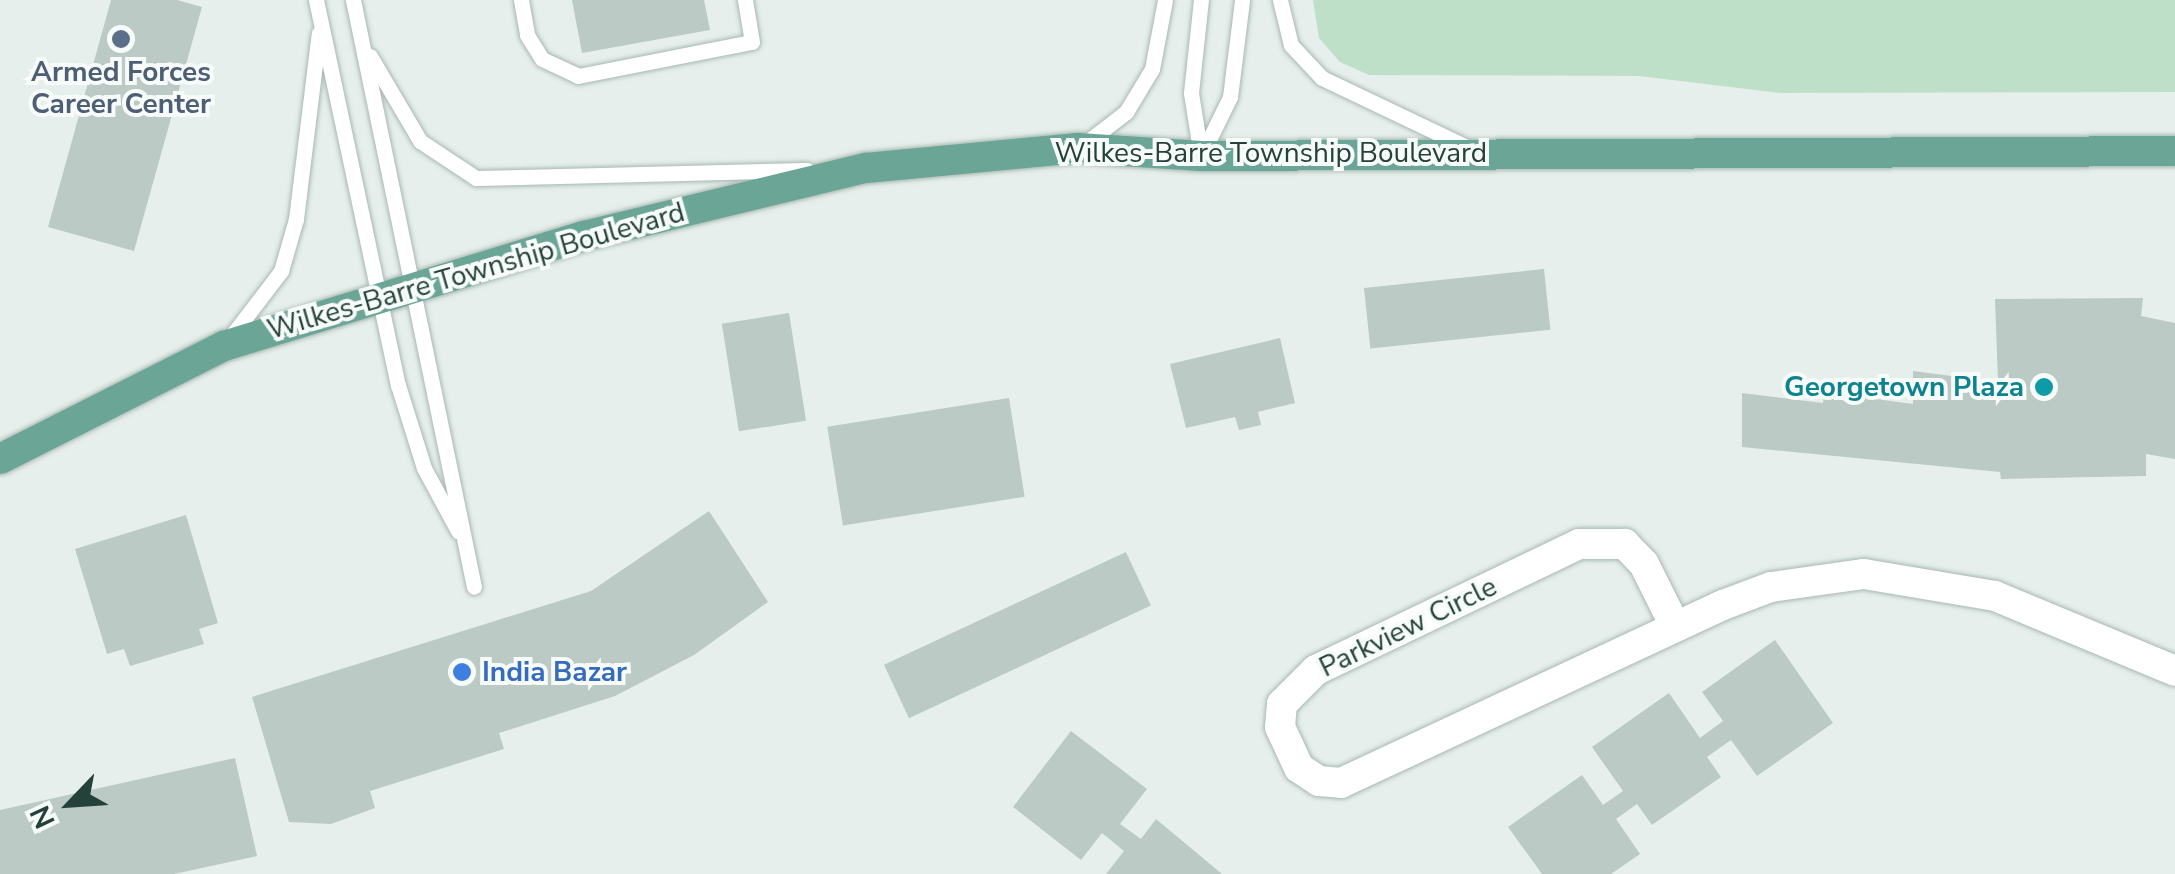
<!DOCTYPE html>
<style>
body{margin:0}
#map{position:relative;width:2175px;height:874px;overflow:hidden;background:#e6efeb;font-family:"Nunito Sans",sans-serif}
div>[style]{position:absolute}
[style*='--x']{left:calc(var(--x)*1px);top:calc(var(--y)*1px);width:calc(var(--w)*1px);rotate:calc(var(--a)*1deg)}
.green>*{inset:0;background:#bfe0c8}
.building>*{inset:0;background:#bbcac4;transform-origin:0 0}
.roads{filter:drop-shadow(0 0 2px #a8b8b2) drop-shadow(0 0 2px #a8b8b2)}
.lane>*{height:15px;margin:-7.5px;padding:0 7.5px;transform-origin:7.5px;border-radius:7.5px;background:#fff}
.street>*{height:30px;margin:-15px;padding:0 15px;transform-origin:15px;border-radius:15px;background:#fff}
.primary>*{height:30px;margin:-15px;padding:0 15px;transform-origin:15px;border-radius:15px;background:#6aa596}
.dots>*{width:28px;height:28px;translate:-50% -50%;box-sizing:border-box;border:5px solid #f7fbf9;border-radius:50%}
span{translate:-50% -50%;white-space:nowrap;text-align:center;line-height:1.15;-webkit-text-stroke:8px #f7fbf9;paint-order:stroke}
.service-label{font-size:28px;color:#4e5e75;font-weight:700}
.street-label{font-size:28px;color:#24423a}
.culture-label{font-size:28px;color:#0d838f;font-weight:700}
.right{translate:-100% -50%;text-align:right}
.shop-label{font-size:28px;color:#366cbe;font-weight:700}
.left{translate:0 -50%;text-align:left}
.north{position:absolute;left:20px;top:754px;width:100px;height:100px;-webkit-text-stroke:8px #f7fbf9;paint-order:stroke;rotate:245deg;font-size:28px;font-weight:700;line-height:40px;text-align:center;color:#24423a}
.north::after{content:'';display:block;margin:auto;width:35px;height:45px;background:#24423a;clip-path:polygon(50% 0,100% 100%,50% 72%,0 100%)}
</style>
<div id="map">
<div class="green">
<i style="clip-path:polygon(1313px 0,2175px 0,2175px 92px,1781px 93px,1639px 76px,1369px 75px,1340px 62px,1319px 38px)"></i>
</div>
<div class="building">
<i style="clip-path:polygon(111px 0,177px 0,202px 7px,134px 251px,48px 227px)"></i>
<i style="clip-path:polygon(572px 0,704px 0,710px 30px,582px 53px)"></i>
<i style="left:1544px;top:269px;width:61px;height:181px;rotate:84deg"></i>
<i style="clip-path:polygon(2143px 298px,2141px 316px,2175px 323px,2175px 459px,2146px 454px,2146px 476px,2001px 479px,2000px 472px,1742px 447px,1742px 393px,1823px 403px,1824px 392px,1913px 404px,1913px 371px,1998px 382px,1995px 299px)"></i>
<i style="left:789px;top:313px;width:109px;height:68px;rotate:81deg"></i>
<i style="clip-path:polygon(1280px 338px,1295px 403px,1258px 412px,1261px 425px,1239px 430px,1235px 417px,1186px 428px,1170px 364px)"></i>
<i style="left:1009px;top:398px;width:100px;height:184px;rotate:81deg"></i>
<i style="clip-path:polygon(709px 511px,768px 602px,694px 655px,615px 696px,499px 733px,504px 749px,370px 791px,375px 808px,331px 824px,289px 822px,252px 697px,591px 591px)"></i>
<i style="clip-path:polygon(186px 515px,218px 623px,199px 629px,204px 644px,130px 666px,124px 649px,107px 654px,75px 549px)"></i>
<i style="left:1126px;top:552px;width:59px;height:267px;rotate:65deg"></i>
<i style="clip-path:polygon(1775px 640px,1833px 723px,1757px 776px,1731px 740px,1707px 757px,1721px 777px,1652px 825px,1637px 804px,1616px 819px,1640px 854px,1611px 874px,1542px 874px,1508px 827px,1582px 775px,1603px 805px,1623px 791px,1592px 747px,1669px 693px,1700px 738px,1723px 721px,1702px 692px)"></i>
<i style="clip-path:polygon(1071px 731px,1147px 789px,1120px 824px,1141px 839px,1156px 819px,1222px 874px,1106px 874px,1124px 851px,1102px 833px,1081px 860px,1013px 807px)"></i>
<i style="clip-path:polygon(235px 758px,257px 856px,174px 874px,0 874px,0 810px)"></i>
</div>
<div class="roads">
<div class="lane">
<i style="--x:316;--y:0;--w:394;--a:78"></i>
<i style="--x:398;--y:385;--w:87;--a:72.6"></i>
<i style="--x:424;--y:468;--w:72;--a:61.6"></i>
<i style="--x:353;--y:0;--w:599;--a:78.35"></i>
<i style="--x:521;--y:0;--w:36;--a:80"></i>
<i style="--x:527;--y:35;--w:28;--a:58"></i>
<i style="--x:542;--y:59;--w:40;--a:25"></i>
<i style="--x:578;--y:76;--w:177;--a:-11.1"></i>
<i style="--x:752;--y:42;--w:43;--a:-99.5"></i>
<i style="--x:1280;--y:0;--w:46;--a:76.3"></i>
<i style="--x:1291;--y:45;--w:45;--a:46.8"></i>
<i style="--x:1322;--y:78;--w:165;--a:25.5"></i>
<i style="--x:370;--y:56;--w:99;--a:59.5"></i>
<i style="--x:420;--y:141;--w:67;--a:33.5"></i>
<i style="--x:476;--y:178;--w:331;--a:-1.4"></i>
<i style="--x:1082;--y:146;--w:56;--a:-37.7"></i>
<i style="--x:1126;--y:112;--w:50;--a:-58.8"></i>
<i style="--x:1152;--y:69;--w:70;--a:-79.3"></i>
<i style="--x:1201;--y:156;--w:66;--a:-63.8"></i>
<i style="--x:1230;--y:97;--w:98;--a:-82.9"></i>
<i style="--x:1201;--y:156;--w:64;--a:-99"></i>
<i style="--x:1191;--y:93;--w:94;--a:-83.9"></i>
<i style="--x:229;--y:339;--w:86;--a:-52.6"></i>
<i style="--x:281;--y:271;--w:54;--a:-73.9"></i>
<i style="--x:296;--y:219;--w:187;--a:-83"></i>
</div>
<div class="street">
<i style="--x:1675;--y:626;--w:69;--a:-116.6"></i>
<i style="--x:1644;--y:564;--w:28;--a:-134"></i>
<i style="--x:1625;--y:544;--w:46;--a:180"></i>
<i style="--x:1579;--y:544;--w:292;--a:154.4"></i>
<i style="--x:1316;--y:670;--w:48;--a:135"></i>
<i style="--x:1282;--y:704;--w:23;--a:95"></i>
<i style="--x:1280;--y:727;--w:45;--a:65.1"></i>
<i style="--x:1299;--y:768;--w:24;--a:33"></i>
<i style="--x:1319;--y:781;--w:22;--a:5"></i>
<i style="--x:1341;--y:783;--w:421;--a:-25"></i>
<i style="--x:1723;--y:605;--w:51;--a:-20.6"></i>
<i style="--x:1771;--y:587;--w:94;--a:-8"></i>
<i style="--x:1864;--y:574;--w:133;--a:9.5"></i>
<i style="--x:1995;--y:596;--w:195;--a:22.6"></i>
</div>
<div class="primary">
<i style="--x:0;--y:459;--w:251;--a:-26.8"></i>
<i style="--x:224;--y:346;--w:376;--a:-17"></i>
<i style="--x:584;--y:236;--w:290;--a:-13.6"></i>
<i style="--x:866;--y:168;--w:213;--a:-5.4"></i>
<i style="--x:1078;--y:148;--w:123;--a:3.7"></i>
<i style="--x:1201;--y:156;--w:974;--a:-0.29"></i>
</div>
</div>
<div class="dots">
<i style="left:121px;top:39px;background:#5c6f8a"></i>
<i style="left:2044px;top:387px;background:#0f9aa8"></i>
<i style="left:462px;top:672px;background:#3f7fe0"></i>
</div>
<div class="service-label">
<span style="left:121px;top:88px">Armed Forces<br>Career Center</span>
</div>
<div class="street-label">
<span style="left:1271px;top:153px">Wilkes-Barre Township Boulevard</span>
<span style="left:476px;top:271px;rotate:-16deg">Wilkes-Barre Township Boulevard</span>
<span style="left:1408px;top:627px;rotate:-26deg">Parkview Circle</span>
</div>
<div class="culture-label">
<span class="right" style="left:2024px;top:387px">Georgetown Plaza</span>
</div>
<div class="shop-label">
<span class="left" style="left:482px;top:672px">India Bazar</span>
</div>
<div class="north">N</div>
</div>
